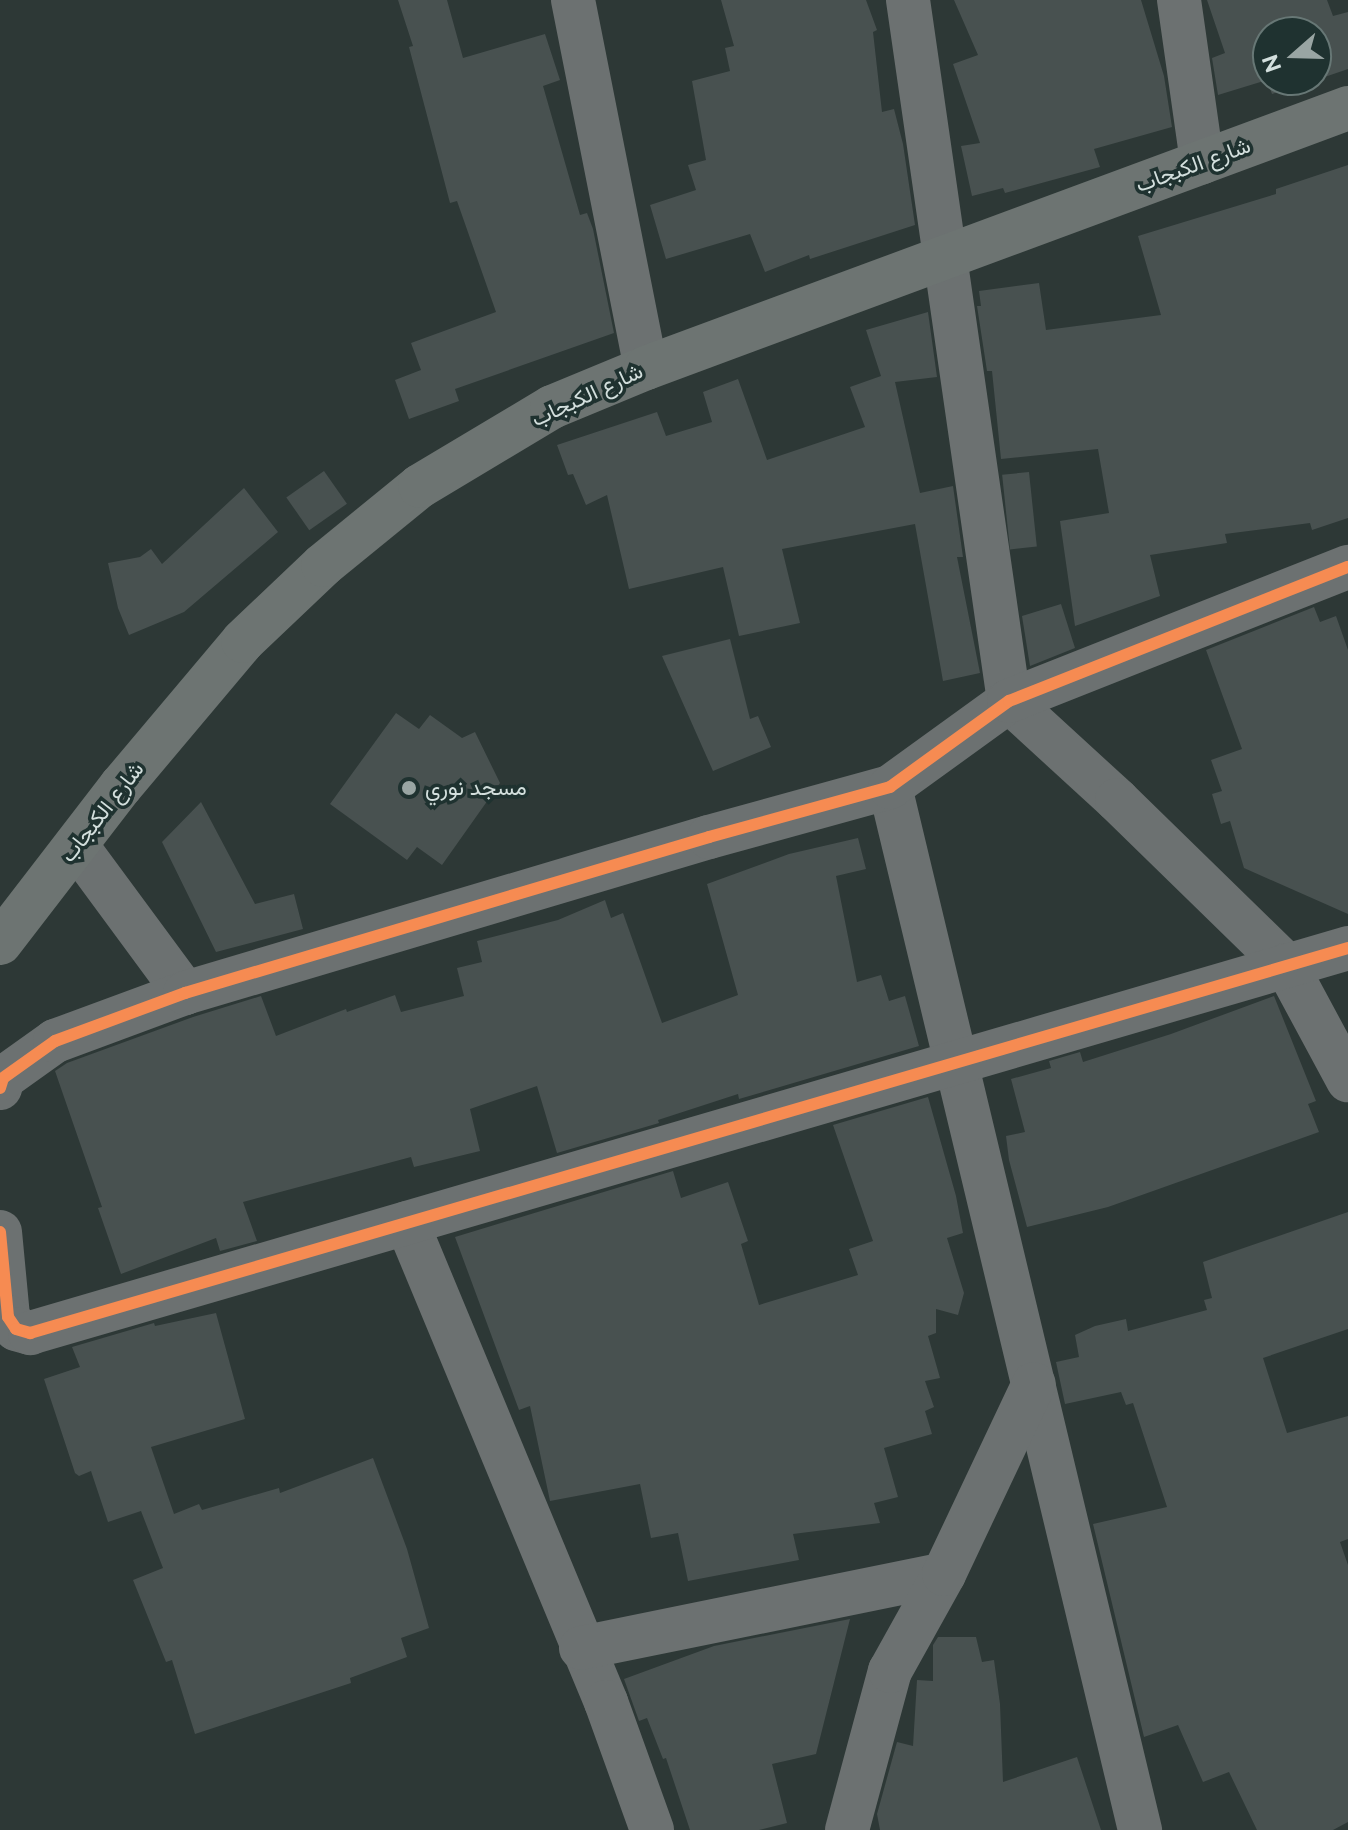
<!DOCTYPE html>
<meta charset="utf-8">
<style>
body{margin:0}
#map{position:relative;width:1348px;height:1830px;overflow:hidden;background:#2d3836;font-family:Raleway,Vazirmatn,sans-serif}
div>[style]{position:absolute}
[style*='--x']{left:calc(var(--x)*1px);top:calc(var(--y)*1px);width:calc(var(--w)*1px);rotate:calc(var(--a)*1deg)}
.building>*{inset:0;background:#485150;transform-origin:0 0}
.street>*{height:44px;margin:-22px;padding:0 22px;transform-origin:22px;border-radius:22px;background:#6c7171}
.secondary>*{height:44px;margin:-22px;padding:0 22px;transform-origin:22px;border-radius:22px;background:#6d7472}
.cycleway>*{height:12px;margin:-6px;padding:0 6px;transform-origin:6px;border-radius:6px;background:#f68b52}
.dots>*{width:22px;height:22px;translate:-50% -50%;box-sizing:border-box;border:4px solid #1f3230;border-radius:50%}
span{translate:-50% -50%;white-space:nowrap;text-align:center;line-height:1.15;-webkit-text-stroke:7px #1f3230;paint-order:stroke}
.street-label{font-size:22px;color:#d3dfdd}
.poi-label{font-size:22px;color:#d3dfdd}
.left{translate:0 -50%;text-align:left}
.north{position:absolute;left:1252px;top:16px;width:80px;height:80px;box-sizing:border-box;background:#1f3230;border:2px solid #677775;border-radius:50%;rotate:250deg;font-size:22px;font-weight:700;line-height:32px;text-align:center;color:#d3dfdd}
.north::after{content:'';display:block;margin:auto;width:28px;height:36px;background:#99a5a3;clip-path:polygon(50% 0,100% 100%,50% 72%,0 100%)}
</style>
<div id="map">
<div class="building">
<i style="clip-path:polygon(398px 0,447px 0,463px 58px,545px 34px,560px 80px,543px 86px,580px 215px,587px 213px,593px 229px,614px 333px,455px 389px,459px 401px,409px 419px,395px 380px,421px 370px,411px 343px,496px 312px,457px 201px,450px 203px,409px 47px,413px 46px)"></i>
<i style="clip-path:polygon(721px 0,866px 0,877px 30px,873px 32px,882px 112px,894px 109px,903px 144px,915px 225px,810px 259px,809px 255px,765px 272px,750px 234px,666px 259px,650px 205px,696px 190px,688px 165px,706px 160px,692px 81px,730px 71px,725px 48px,734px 46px)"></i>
<i style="clip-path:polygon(954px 0,1141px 0,1164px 76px,1172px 127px,1094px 149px,1100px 167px,1005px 193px,1003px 188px,972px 196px,961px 146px,980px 143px,953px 64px,978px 55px)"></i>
<i style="clip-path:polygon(1207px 0,1327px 0,1333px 16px,1348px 12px,1348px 69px,1316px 80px,1316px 32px,1268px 32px,1268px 80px,1315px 80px,1272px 94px,1267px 80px,1218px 95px,1212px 58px,1225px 53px)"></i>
<i style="clip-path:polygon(1348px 165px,1348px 518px,1312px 530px,1310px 523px,1225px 534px,1227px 543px,1150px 555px,1160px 596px,1075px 626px,1060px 521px,1109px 513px,1098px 449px,1001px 459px,992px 371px,987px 371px,977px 306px,981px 306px,979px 291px,1039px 283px,1046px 330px,1161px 315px,1138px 236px,1276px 194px,1276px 189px)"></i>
<i style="clip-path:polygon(928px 312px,937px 377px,895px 382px,920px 493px,953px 486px,963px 557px,957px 557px,980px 673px,943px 681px,915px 524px,782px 549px,800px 623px,739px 636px,723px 567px,629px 589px,607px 495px,586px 505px,573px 474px,568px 475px,557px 445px,657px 412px,666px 436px,712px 422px,703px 392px,738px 379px,767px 460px,865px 427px,850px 387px,881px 376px,866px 330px)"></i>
<i style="left:324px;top:471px;width:40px;height:46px;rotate:55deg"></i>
<i style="left:1029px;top:472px;width:75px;height:27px;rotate:84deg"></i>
<i style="clip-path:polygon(244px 488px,278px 532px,184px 612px,129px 635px,118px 608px,108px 563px,140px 557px,151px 549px,162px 564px)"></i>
<i style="clip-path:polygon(1061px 604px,1075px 648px,1030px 666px,1022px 616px)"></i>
<i style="clip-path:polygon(1314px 607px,1320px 622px,1336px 616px,1348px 650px,1348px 914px,1244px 868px,1230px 821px,1221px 824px,1212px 794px,1222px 791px,1211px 760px,1242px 749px,1206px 650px)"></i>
<i style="clip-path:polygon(730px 639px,750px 719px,758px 716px,771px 747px,713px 771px,662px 656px)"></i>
<i style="clip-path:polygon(396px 713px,419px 729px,430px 715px,462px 738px,475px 732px,500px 783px,442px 865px,417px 847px,407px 860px,330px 804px)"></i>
<i style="clip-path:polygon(201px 802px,255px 904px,294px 894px,303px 929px,216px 952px,162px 842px)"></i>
<i style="clip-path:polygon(858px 838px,866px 869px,836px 876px,857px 982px,881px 975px,889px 1001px,905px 996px,919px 1046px,739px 1099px,738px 1094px,658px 1120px,659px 1123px,557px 1153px,537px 1086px,470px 1109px,480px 1151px,414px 1167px,411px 1157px,243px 1202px,257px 1241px,220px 1251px,216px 1238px,121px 1274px,98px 1208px,102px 1207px,55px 1071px,67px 1063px,193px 1017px,261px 996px,276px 1036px,346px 1009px,347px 1012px,395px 995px,401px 1012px,464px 996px,457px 968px,482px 962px,477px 941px,558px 920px,605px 900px,611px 918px,623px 913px,662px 1023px,738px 995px,707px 884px,789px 854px)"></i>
<i style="clip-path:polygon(1274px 996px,1316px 1101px,1308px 1104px,1319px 1132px,1108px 1207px,1027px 1227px,1009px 1160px,1006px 1136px,1025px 1132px,1011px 1079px,1051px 1068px,1049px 1061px,1080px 1052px,1083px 1062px,1171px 1034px)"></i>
<i style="clip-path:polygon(928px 1097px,956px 1196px,963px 1233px,947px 1238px,964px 1293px,958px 1315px,936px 1309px,936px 1333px,928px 1336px,940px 1378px,925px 1381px,934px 1407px,925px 1411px,932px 1434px,884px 1448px,898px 1497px,874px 1503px,880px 1523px,793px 1534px,799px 1560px,688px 1581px,678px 1533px,651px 1538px,640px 1484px,550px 1501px,530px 1406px,519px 1410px,455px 1237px,673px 1171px,681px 1198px,728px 1182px,748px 1241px,741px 1244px,759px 1305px,858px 1275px,849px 1249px,873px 1241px,833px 1125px)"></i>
<i style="clip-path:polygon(1348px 1212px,1348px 1329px,1263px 1358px,1287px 1433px,1348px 1416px,1348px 1539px,1340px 1542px,1348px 1565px,1348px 1822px,1333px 1830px,1257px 1830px,1229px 1772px,1203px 1782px,1178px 1725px,1144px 1737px,1093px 1524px,1167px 1507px,1133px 1403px,1126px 1405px,1121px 1392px,1065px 1404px,1056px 1362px,1079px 1357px,1075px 1335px,1095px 1326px,1126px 1319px,1128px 1331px,1207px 1310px,1204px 1300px,1212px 1298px,1203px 1262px)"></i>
<i style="clip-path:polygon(216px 1313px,245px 1419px,151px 1447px,174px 1514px,199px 1504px,202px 1510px,279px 1488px,280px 1493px,373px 1458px,407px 1549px,429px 1628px,401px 1638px,407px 1657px,350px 1678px,351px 1683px,195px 1734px,172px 1660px,166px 1662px,133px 1580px,163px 1568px,141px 1511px,108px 1522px,91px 1471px,79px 1476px,75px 1473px,44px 1379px,80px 1367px,72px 1347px,154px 1323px,155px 1326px)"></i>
<i style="clip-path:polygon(850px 1619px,816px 1754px,772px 1764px,787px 1823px,759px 1830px,690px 1830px,666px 1758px,663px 1759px,647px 1718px,639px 1721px,624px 1679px,714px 1646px)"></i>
<i style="clip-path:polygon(938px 1637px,976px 1637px,982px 1662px,994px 1660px,1000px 1704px,1003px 1782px,1077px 1757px,1101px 1830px,880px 1830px,877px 1814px,897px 1742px,913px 1746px,917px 1680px,933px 1681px,933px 1645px)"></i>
</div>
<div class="street">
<i style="--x:573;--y:0;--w:375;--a:78.8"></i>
<i style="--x:908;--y:0;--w:708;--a:81.8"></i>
<i style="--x:1009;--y:701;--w:147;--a:42.5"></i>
<i style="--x:1117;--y:800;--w:236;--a:44.3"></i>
<i style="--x:1286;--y:965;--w:131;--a:61.7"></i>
<i style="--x:1179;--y:0;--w:164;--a:81.9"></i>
<i style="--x:890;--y:787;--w:1073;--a:76.52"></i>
<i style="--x:76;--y:845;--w:184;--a:53.6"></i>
<i style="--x:0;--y:1088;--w:10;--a:-73"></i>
<i style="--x:3;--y:1078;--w:64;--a:-35.4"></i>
<i style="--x:55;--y:1041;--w:139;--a:-20.3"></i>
<i style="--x:185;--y:993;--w:547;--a:-16.58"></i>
<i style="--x:709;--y:837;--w:188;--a:-15.4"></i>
<i style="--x:890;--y:787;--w:147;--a:-35.9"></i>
<i style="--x:1009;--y:701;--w:365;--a:-21.6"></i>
<i style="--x:407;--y:1223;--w:519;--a:67.44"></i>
<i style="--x:606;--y:1702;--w:136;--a:70.2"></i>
<i style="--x:0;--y:1232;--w:85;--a:84.6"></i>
<i style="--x:8;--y:1317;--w:14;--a:56"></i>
<i style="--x:16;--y:1329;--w:15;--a:16"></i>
<i style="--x:30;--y:1333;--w:1373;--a:-16.28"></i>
<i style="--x:581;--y:1648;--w:370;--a:-11.5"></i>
<i style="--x:847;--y:1830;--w:165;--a:-74.9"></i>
<i style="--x:890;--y:1671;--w:111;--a:-60.9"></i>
<i style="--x:944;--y:1574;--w:210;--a:-64.7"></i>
</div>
<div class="secondary">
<i style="--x:0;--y:943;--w:198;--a:-52.4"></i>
<i style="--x:121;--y:786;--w:189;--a:-49.9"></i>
<i style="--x:243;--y:641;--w:110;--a:-43.5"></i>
<i style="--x:323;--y:565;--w:125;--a:-39.2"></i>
<i style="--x:420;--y:486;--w:154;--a:-30.9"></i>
<i style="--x:552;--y:407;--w:102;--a:-22.5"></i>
<i style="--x:646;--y:368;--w:749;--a:-20.32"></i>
</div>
<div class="cycleway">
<i style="--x:0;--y:1088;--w:10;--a:-73"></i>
<i style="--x:3;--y:1078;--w:64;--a:-35.4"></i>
<i style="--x:55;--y:1041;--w:139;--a:-20.3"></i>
<i style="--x:185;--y:993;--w:547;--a:-16.58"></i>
<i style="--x:709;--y:837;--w:188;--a:-15.4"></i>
<i style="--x:890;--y:787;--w:147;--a:-35.9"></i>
<i style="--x:1009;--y:701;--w:365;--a:-21.6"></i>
<i style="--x:0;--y:1232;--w:85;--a:84.6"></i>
<i style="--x:8;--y:1317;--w:14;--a:56"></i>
<i style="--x:16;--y:1329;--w:15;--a:16"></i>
<i style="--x:30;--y:1333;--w:1373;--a:-16.28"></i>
</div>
<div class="dots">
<i style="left:409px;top:788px;background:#99a5a3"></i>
</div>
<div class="street-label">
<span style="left:1193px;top:165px;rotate:-20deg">شارع الكبجاب</span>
<span style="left:587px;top:395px;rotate:-25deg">شارع الكبجاب</span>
<span style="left:102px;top:812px;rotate:-52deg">شارع الكبجاب</span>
</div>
<div class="poi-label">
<span class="left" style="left:425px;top:788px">مسجد نوري</span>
</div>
<div class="north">N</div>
</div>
